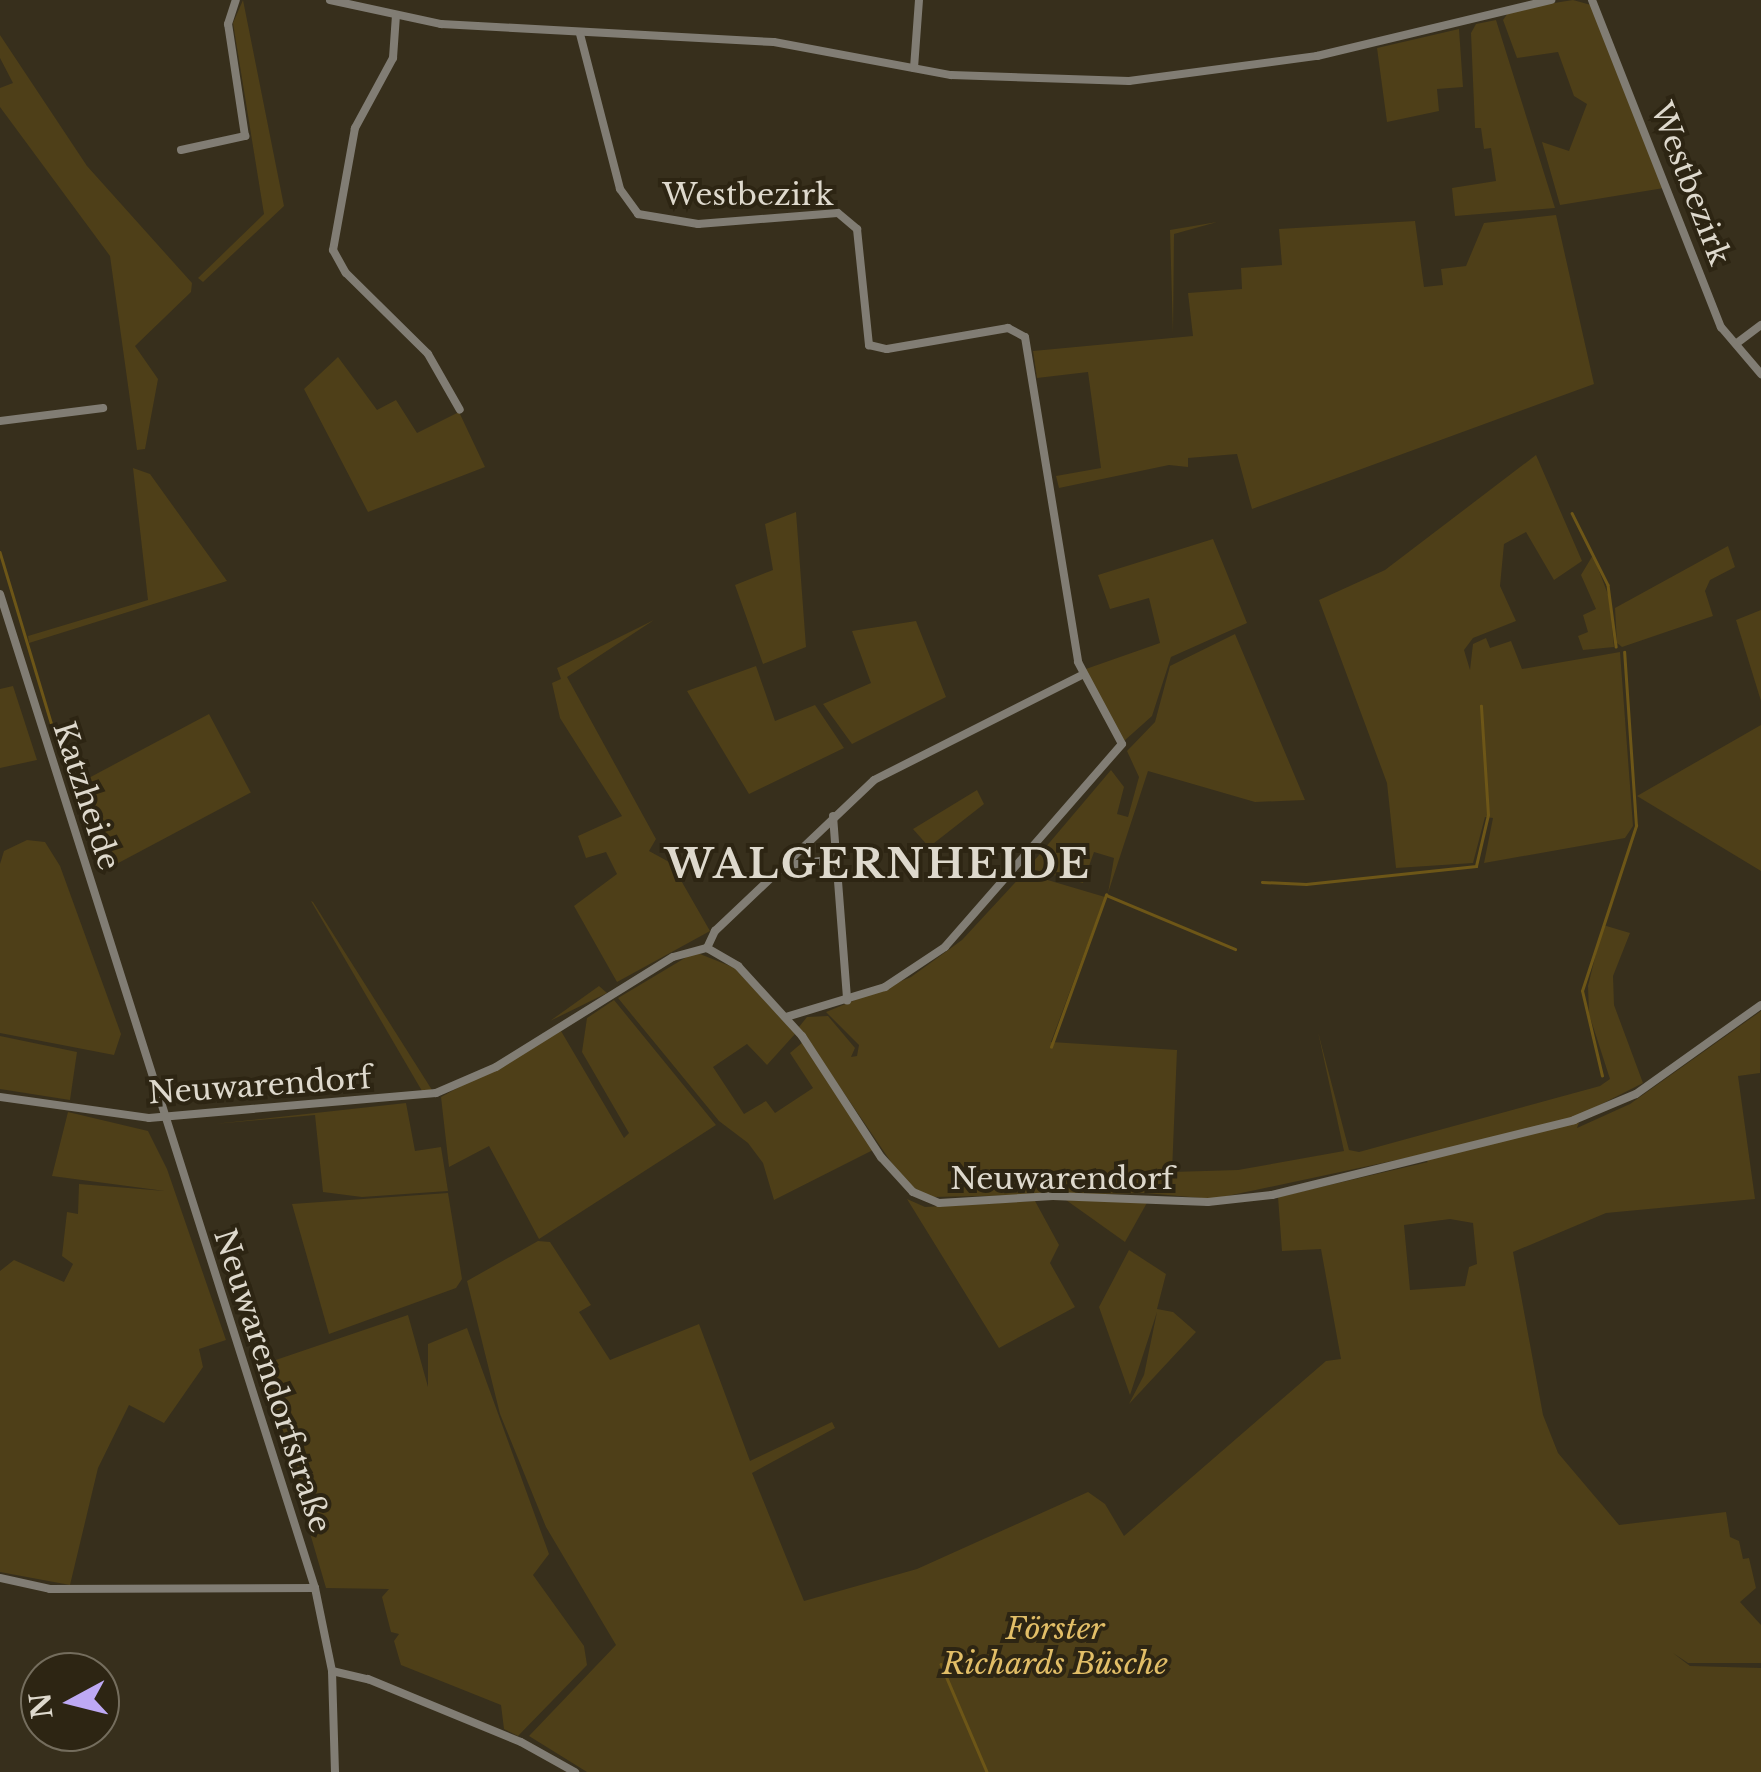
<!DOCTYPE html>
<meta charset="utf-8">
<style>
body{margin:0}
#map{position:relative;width:1761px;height:1772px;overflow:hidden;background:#372f1c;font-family:"Libre Baskerville",serif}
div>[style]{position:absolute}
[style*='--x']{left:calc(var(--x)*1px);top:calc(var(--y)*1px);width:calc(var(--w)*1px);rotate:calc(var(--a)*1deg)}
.green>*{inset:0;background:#4e3f18;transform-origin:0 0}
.stream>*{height:2.5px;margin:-1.25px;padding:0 1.25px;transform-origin:1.25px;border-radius:1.25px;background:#6d5617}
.minor>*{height:8px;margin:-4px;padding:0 4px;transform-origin:4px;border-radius:4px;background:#817d74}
span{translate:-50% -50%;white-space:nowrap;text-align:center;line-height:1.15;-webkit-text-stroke:8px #2d2513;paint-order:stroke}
.street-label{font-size:30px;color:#ded9cd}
.park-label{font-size:30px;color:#e2be67;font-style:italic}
.district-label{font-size:40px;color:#ded9cd;font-weight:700;letter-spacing:2.5px}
.north{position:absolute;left:20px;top:1652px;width:100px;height:100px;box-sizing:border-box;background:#2d2513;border:2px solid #746d5d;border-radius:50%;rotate:263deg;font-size:28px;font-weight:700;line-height:40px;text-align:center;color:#ded9cd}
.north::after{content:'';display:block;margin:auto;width:35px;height:45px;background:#bea9f4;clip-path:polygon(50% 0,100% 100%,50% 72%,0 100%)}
</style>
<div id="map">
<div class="green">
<i style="clip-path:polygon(243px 0,284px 206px,203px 282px,198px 278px,264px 214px,233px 23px)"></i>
<i style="clip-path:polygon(1573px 0,1591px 5px,1664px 188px,1560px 205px,1542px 142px,1569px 151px,1587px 104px,1574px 96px,1558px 52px,1517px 58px,1503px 20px,1510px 10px)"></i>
<i style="clip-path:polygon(1496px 20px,1555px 208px,1455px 216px,1452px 188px,1496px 181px,1491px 148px,1484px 149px,1481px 128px,1475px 128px,1471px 33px,1476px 24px)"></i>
<i style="clip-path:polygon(1459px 29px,1463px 87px,1437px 89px,1439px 111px,1387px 122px,1377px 48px)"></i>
<i style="clip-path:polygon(0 35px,87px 166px,192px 283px,191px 292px,135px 346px,158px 379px,145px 449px,137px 450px,110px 256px,0 107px,0 88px,13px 83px,0 58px)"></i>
<i style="clip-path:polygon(1556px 215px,1594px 384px,1252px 509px,1237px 454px,1188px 458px,1188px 467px,1169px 465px,1059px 488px,1056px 476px,1101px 468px,1088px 372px,1037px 378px,1033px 351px,1193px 336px,1188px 293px,1242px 289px,1241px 268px,1282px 265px,1279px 229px,1415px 221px,1424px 287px,1443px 285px,1441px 269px,1466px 266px,1484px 223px)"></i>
<i style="clip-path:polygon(1217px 222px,1174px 234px,1173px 334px,1170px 230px)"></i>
<i style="clip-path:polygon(338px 357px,377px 410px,396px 400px,417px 433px,459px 412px,485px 467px,368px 512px,304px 389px)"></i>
<i style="clip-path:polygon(1536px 455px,1582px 561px,1554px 580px,1526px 532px,1504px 544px,1500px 586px,1516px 621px,1473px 638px,1464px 650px,1470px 670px,1473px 644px,1486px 638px,1490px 648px,1511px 641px,1522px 669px,1620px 652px,1633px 826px,1625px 838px,1484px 863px,1493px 818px,1485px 817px,1473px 863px,1396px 868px,1387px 783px,1319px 600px,1385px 570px)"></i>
<i style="clip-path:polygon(133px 468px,150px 474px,227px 581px,29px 643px,28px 636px,148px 600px)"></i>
<i style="clip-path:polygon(796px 512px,806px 647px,763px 664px,735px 585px,773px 570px,765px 524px)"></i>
<i style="clip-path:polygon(1213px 539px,1247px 623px,1171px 657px,1152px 716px,1124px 741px,1083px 670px,1160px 643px,1149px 598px,1110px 609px,1098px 575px)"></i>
<i style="clip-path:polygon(1728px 546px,1735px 567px,1710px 580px,1705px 591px,1713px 616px,1622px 647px,1617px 643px,1615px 608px)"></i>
<i style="clip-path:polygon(1593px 555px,1609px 597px,1614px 647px,1583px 650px,1578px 636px,1588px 632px,1583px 615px,1596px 609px,1581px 575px)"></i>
<i style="clip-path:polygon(1761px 610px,1761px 701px,1736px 620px)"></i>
<i style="clip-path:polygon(654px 620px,567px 677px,656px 839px,649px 851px,671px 863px,710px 931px,617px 982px,574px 906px,617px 874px,606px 852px,586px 858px,578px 836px,622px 816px,560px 718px,552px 683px,561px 679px,557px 668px)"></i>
<i style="clip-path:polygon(916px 621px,946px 697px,852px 744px,823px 704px,871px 683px,852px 631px)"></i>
<i style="clip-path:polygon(1235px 634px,1305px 800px,1255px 802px,1148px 771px,1108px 893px,1114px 858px,1094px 852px,1083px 883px,1028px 868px,1111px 770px,1124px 787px,1117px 814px,1128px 817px,1139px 777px,1127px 751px,1155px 722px,1170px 666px)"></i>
<i style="clip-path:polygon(756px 666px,775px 721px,815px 705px,844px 748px,749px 794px,687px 691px)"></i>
<i style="clip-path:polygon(13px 686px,37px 760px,0 768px,0 689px)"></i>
<i style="left:209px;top:714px;width:89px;height:150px;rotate:62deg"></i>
<i style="clip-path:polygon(1761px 725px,1761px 871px,1637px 796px)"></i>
<i style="clip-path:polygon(977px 790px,984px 804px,929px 847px,913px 829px)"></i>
<i style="clip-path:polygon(27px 840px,45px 842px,60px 866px,121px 1034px,114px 1055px,0 1033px,0 864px,4px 851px)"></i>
<i style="clip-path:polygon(evenodd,1024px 873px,1105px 897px,1051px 1042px,1177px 1050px,1172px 1172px,1238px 1170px,1344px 1151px,1318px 1032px,1349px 1150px,1359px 1152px,1600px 1086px,1610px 1079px,1589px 1014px,1588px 986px,1603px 925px,1630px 933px,1613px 976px,1614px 1005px,1643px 1083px,1582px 1114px,1577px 1128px,1630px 1104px,1761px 1011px,1760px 1073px,1738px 1076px,1755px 1199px,1606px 1213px,1513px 1252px,1543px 1415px,1558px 1453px,1619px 1525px,1726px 1512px,1730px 1537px,1739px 1541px,1743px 1559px,1749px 1558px,1756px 1588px,1740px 1602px,1761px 1625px,1761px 1663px,1688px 1663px,1673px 1653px,1690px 1666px,1761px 1668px,1761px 1772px,587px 1772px,529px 1736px,616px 1645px,546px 1527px,500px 1414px,467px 1281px,538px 1241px,550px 1242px,591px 1305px,579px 1312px,610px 1360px,699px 1324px,750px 1461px,832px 1422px,835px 1428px,752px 1473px,804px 1601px,917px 1569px,1088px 1492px,1105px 1504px,1124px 1536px,1326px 1361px,1341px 1359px,1321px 1249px,1282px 1251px,1278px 1197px,1428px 1162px,1420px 1155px,1213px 1199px,1145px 1193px,931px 1197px,906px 1184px,799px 1027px,807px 1017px,828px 1016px,855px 1048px,851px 1057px,857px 1056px,859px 1045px,826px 1012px,911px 977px,962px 940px,1024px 873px,1450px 1219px,1473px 1223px,1477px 1264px,1469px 1267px,1465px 1286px,1410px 1290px,1404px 1225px,1450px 1219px)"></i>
<i style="clip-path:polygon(311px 901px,313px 902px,432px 1090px,422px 1091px)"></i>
<i style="clip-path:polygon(695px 952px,735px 968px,795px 1034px,767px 1065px,747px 1044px,713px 1067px,744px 1114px,766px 1101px,775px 1113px,813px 1088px,790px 1053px,803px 1042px,873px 1150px,774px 1200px,763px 1163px,748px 1143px,719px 1121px,618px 998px)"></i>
<i style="clip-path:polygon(599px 986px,607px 993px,550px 1021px)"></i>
<i style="clip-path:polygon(614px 1000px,716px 1125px,539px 1239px,489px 1146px,449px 1167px,441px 1097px,561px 1031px,624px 1138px,629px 1133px,582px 1052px,587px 1018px)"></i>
<i style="clip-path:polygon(0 1036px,77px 1052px,70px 1100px,0 1089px)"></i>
<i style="clip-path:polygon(406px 1103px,415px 1151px,441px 1147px,448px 1191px,362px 1197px,323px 1192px,315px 1115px,214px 1124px)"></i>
<i style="clip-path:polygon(68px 1112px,148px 1131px,167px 1169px,226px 1340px,199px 1349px,203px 1367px,164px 1423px,129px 1405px,98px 1468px,70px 1585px,0 1572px,0 1271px,14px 1260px,64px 1282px,73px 1264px,62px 1256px,67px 1212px,78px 1214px,79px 1184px,165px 1191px,52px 1176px)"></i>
<i style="clip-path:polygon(448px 1193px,462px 1279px,456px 1288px,329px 1334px,292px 1204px)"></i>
<i style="clip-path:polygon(907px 1199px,925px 1207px,1035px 1201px,1059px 1245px,1050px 1263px,1075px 1307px,999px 1348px)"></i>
<i style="clip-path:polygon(1066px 1200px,1148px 1201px,1125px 1242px)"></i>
<i style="clip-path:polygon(1129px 1250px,1166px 1274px,1157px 1309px,1173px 1312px,1196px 1332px,1129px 1404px,1144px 1375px,1157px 1312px,1130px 1395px,1099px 1307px)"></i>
<i style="clip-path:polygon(408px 1315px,428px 1387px,428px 1344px,467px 1328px,549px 1554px,533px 1575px,584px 1646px,587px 1665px,518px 1736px,504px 1729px,501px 1705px,401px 1665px,394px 1641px,399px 1634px,391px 1632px,382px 1597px,389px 1589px,326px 1588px,261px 1365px)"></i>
</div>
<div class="stream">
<i style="--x:1572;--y:513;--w:80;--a:63.4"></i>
<i style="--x:1608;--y:585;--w:62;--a:82.5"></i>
<i style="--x:0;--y:552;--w:216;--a:73.3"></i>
<i style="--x:1262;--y:882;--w:44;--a:2.6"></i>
<i style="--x:1306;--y:884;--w:171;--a:-6"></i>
<i style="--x:1476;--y:866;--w:52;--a:-76.8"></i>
<i style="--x:1488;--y:815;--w:109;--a:-93.7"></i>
<i style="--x:1051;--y:1047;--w:162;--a:-70.1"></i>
<i style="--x:1106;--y:895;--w:140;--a:22.7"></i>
<i style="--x:1602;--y:1076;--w:87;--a:-103.2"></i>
<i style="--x:1582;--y:991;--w:174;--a:-71.9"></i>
<i style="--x:1636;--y:826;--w:174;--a:-93.9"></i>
<i style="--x:941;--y:1664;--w:117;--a:66.9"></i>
</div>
<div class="minor">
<i style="--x:330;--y:0;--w:114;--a:12.2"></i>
<i style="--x:441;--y:24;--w:333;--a:3.1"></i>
<i style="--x:774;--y:42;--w:180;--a:10.6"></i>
<i style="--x:951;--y:75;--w:178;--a:1.9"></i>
<i style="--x:1129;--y:81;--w:190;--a:-7.6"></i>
<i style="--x:1317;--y:56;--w:241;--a:-13.5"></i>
<i style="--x:1592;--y:0;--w:352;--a:68.5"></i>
<i style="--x:1721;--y:327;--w:62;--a:49.6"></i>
<i style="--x:396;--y:15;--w:43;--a:94"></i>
<i style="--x:393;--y:58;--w:80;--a:118.5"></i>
<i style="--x:355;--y:128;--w:124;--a:100.2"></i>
<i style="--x:333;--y:250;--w:26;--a:61"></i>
<i style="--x:346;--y:273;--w:115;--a:44.6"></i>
<i style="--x:428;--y:354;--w:64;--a:60.3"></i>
<i style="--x:580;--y:34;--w:160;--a:75.5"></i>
<i style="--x:620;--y:189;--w:31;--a:54"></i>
<i style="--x:638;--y:214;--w:61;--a:9.5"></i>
<i style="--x:698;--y:224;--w:140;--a:-4.5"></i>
<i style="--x:838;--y:213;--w:25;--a:40"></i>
<i style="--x:857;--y:229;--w:117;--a:84.1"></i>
<i style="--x:869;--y:345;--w:18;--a:13"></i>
<i style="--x:887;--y:349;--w:123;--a:-9.8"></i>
<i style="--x:1008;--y:328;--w:19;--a:28"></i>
<i style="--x:1025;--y:337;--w:329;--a:80.7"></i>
<i style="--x:1078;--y:662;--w:93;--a:61.8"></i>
<i style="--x:1122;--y:744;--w:269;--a:131.1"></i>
<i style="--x:945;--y:947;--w:72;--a:146.3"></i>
<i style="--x:885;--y:987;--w:103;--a:163.1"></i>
<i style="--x:914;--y:68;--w:68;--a:-85.8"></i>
<i style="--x:181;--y:150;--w:66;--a:-12.3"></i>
<i style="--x:245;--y:136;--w:113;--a:-98.6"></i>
<i style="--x:228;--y:24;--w:25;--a:-72"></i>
<i style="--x:1737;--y:343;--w:30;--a:-37"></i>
<i style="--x:0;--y:421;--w:104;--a:-7.2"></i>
<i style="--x:0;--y:594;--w:1043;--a:72.42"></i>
<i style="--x:315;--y:1588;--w:85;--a:78.4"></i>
<i style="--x:332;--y:1671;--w:101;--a:88.3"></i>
<i style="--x:833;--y:816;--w:185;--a:85.6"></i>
<i style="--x:789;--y:865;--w:47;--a:-7.3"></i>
<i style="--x:707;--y:948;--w:19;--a:-65"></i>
<i style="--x:715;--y:931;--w:219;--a:-43.5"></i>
<i style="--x:874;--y:780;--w:233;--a:-26.8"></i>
<i style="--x:0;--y:1097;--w:150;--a:8"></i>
<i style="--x:149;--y:1118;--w:288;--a:-5"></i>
<i style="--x:436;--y:1093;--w:65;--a:-23.4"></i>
<i style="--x:496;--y:1067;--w:208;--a:-31.9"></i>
<i style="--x:673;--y:957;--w:35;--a:-15"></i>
<i style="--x:707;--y:948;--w:36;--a:30"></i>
<i style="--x:738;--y:966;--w:95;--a:47.6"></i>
<i style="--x:802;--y:1036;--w:145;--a:56.9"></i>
<i style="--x:881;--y:1157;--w:47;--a:47.6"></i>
<i style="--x:913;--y:1192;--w:28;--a:23"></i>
<i style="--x:939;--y:1203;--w:114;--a:-3.5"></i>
<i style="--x:1053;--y:1196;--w:155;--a:2.2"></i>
<i style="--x:1208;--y:1202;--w:64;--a:-6.2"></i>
<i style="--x:1272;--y:1195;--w:311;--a:-13.9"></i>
<i style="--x:1574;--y:1120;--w:67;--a:-22.8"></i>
<i style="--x:1636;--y:1094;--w:153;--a:-35.5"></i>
<i style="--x:0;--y:1578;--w:51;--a:12.4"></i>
<i style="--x:50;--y:1589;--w:265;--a:-0.2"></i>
<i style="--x:332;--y:1671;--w:37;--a:13"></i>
<i style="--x:368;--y:1679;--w:165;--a:22.4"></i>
<i style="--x:521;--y:1742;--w:62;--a:29.1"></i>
</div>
<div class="street-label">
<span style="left:1690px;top:184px;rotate:69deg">Westbezirk</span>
<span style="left:748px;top:195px">Westbezirk</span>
<span style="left:86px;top:796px;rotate:72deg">Katzheide</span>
<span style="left:260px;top:1086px;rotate:-4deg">Neuwarendorf</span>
<span style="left:1062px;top:1179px">Neuwarendorf</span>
<span style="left:272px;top:1381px;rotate:72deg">Neuwarendorfstraße</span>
</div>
<div class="park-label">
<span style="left:1055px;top:1646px">Förster<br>Richards Büsche</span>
</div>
<div class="district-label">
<span style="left:878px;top:864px">WALGERNHEIDE</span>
</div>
<div class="north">N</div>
</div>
